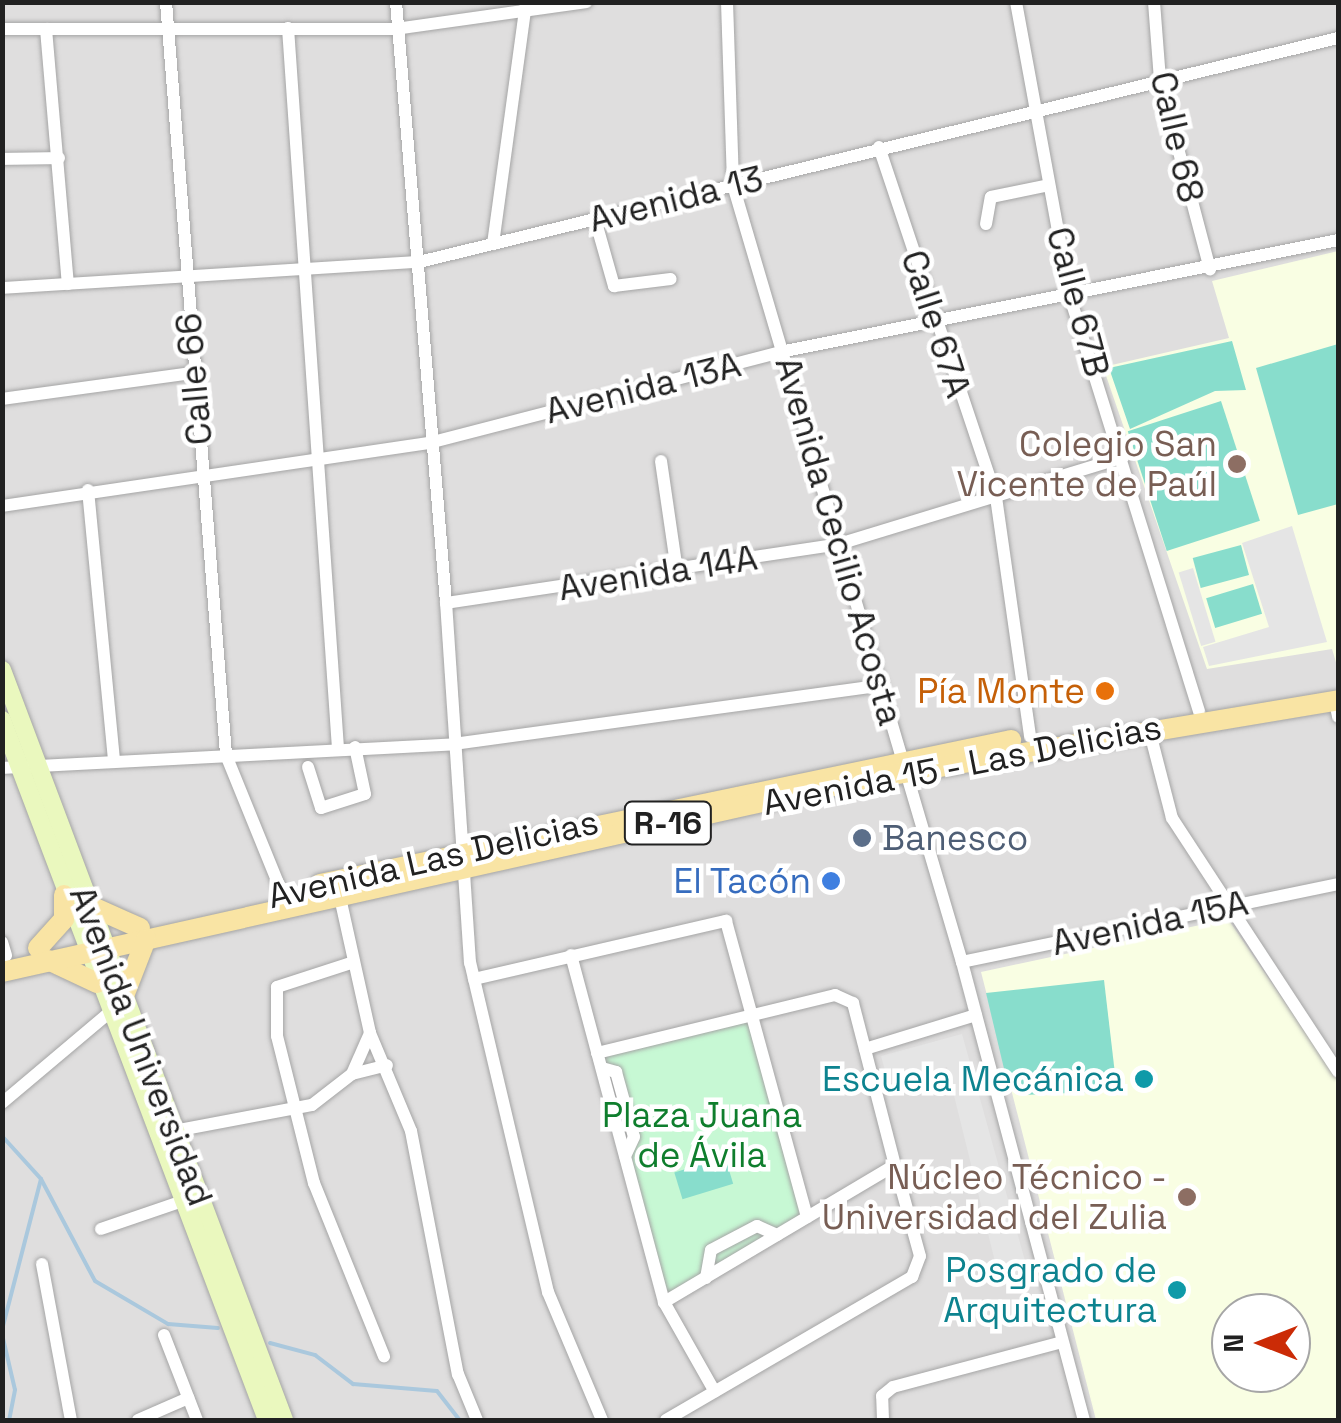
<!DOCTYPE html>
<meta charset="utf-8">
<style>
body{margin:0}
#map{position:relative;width:1341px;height:1423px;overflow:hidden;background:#f1efe8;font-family:"Space Grotesk",sans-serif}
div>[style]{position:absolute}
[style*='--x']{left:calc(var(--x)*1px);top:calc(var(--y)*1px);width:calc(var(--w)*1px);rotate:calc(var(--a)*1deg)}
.residential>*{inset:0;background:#dfdede}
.education>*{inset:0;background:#f9fee3}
.park>*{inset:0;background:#c7f8d4}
.pitch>*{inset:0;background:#8dc;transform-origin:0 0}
.parking>*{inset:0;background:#e5e5e5;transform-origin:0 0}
.stream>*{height:4px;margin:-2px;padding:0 2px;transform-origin:2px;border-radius:2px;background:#aac8dd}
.roads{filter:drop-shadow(0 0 2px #a5a5a5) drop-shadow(0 0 2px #a5a5a5)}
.street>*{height:12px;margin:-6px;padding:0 6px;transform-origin:6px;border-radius:6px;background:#fff}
.secondary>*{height:18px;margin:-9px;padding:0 9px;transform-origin:9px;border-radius:9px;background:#eaf8be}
.primary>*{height:20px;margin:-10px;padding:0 10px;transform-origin:10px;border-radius:10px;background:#f9e4a4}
.dots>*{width:28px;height:28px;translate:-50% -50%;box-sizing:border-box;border:5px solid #fff;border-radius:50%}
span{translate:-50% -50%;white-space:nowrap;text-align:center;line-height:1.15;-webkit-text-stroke:9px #fff;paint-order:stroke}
.shield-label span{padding:2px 8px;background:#fff;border:2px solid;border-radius:8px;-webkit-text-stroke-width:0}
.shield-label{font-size:32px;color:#212121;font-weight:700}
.street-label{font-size:35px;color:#212121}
.education-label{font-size:35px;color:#785e54}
.right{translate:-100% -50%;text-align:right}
.food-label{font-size:35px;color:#c56008}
.service-label{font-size:35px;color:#4e5e75}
.left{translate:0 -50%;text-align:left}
.shop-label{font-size:35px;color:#366cbe}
.culture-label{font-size:35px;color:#0d838f}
.park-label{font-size:35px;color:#0f7e2d}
.frame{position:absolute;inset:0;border:5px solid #212121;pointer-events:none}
.north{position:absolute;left:1211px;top:1293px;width:100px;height:100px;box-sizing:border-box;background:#fff;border:2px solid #a6a6a6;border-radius:50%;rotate:270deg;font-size:28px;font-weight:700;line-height:40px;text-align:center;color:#212121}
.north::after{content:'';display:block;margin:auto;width:35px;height:45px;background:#cb2b06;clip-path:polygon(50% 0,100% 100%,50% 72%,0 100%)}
</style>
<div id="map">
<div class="residential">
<i style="clip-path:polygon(evenodd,3px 3px,1338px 3px,1338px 1420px,3px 1420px,3px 3px,1231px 1313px,1291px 1313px,1291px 1373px,1231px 1373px,1231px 1313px)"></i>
</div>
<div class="education">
<i style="clip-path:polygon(1338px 251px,1338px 669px,1332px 649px,1207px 669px,1103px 367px,1229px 338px,1212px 281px)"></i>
<i style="clip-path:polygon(evenodd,1228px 919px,1338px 1080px,1338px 1420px,1096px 1420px,981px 972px,1228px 919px,1231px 1313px,1291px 1313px,1291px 1373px,1231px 1373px,1231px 1313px)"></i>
</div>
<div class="park">
<i style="clip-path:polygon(752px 1020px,805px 1217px,666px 1299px,601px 1055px)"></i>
</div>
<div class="pitch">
<i style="clip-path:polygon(1232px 341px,1246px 390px,1215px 391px,1130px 429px,1109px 368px)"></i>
<i style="clip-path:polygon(1338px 344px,1338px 504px,1298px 515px,1256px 368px)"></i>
<i style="left:1221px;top:401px;width:126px;height:98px;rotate:72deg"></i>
<i style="left:1241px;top:545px;width:31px;height:50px;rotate:75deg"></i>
<i style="left:1253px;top:584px;width:31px;height:49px;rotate:73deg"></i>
<i style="clip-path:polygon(1104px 980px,1117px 1091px,1023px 1095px,1006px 1077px,986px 993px)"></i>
<i style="left:725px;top:1157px;width:28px;height:53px;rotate:73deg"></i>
</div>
<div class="parking">
<i style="clip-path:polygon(1292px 526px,1327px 642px,1209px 666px,1203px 647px,1269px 627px,1242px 543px)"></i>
<i style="left:1193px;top:568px;width:77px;height:15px;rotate:73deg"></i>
<i style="clip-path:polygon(962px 1034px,1027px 1268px,1001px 1286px,947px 1067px,889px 1084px,881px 1056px)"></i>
</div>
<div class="stream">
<i style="--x:2;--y:1136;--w:58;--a:47.8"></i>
<i style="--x:41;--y:1179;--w:156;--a:104.5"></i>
<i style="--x:41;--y:1179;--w:115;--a:62.1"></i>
<i style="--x:95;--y:1281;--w:85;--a:30.5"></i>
<i style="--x:168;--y:1324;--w:50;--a:4.6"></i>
<i style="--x:2;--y:1334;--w:57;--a:76.9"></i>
<i style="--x:15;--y:1390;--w:31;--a:101"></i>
<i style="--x:270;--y:1343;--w:47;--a:14.9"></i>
<i style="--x:315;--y:1355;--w:48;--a:37.3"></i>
<i style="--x:353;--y:1384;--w:84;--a:4.8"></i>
<i style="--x:437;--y:1391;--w:37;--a:52"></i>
</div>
<div class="roads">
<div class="street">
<i style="--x:166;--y:2;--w:755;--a:85.44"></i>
<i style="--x:226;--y:755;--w:149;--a:67.9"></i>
<i style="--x:396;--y:2;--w:603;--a:85.24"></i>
<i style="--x:727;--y:2;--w:183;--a:88.1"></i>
<i style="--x:733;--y:185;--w:810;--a:73.58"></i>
<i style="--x:962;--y:962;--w:474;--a:75.1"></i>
<i style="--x:1016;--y:2;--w:300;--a:79.6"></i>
<i style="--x:1070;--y:297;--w:434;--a:72.7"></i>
<i style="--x:1154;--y:2;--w:78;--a:85.6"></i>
<i style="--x:1160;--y:80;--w:196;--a:75.2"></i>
<i style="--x:288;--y:28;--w:722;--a:86.03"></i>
<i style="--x:2;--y:29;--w:393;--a:0"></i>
<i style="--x:395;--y:29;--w:193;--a:-8"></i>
<i style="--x:46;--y:29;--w:256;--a:85.1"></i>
<i style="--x:879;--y:147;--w:369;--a:71.5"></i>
<i style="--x:996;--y:497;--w:242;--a:81.9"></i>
<i style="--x:2;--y:159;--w:57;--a:-1"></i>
<i style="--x:595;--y:219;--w:70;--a:74.2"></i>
<i style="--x:614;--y:286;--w:57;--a:-7"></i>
<i style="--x:986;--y:224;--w:27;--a:-80"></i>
<i style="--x:991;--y:197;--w:59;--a:-11.7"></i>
<i style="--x:493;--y:244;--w:244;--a:-82.2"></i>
<i style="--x:2;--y:288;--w:418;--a:-3.6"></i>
<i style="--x:419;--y:262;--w:946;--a:-13.7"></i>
<i style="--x:2;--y:399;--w:193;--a:-7.8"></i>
<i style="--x:661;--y:461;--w:111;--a:81.7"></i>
<i style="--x:88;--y:490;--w:272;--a:84.5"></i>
<i style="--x:2;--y:506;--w:432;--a:-8.4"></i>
<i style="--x:429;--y:443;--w:368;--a:-14.5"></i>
<i style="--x:785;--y:351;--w:564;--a:-11.35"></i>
<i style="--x:1335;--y:701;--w:16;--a:79"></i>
<i style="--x:1149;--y:729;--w:92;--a:75.5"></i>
<i style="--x:1172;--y:818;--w:303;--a:56.8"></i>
<i style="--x:308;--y:767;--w:43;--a:72.4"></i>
<i style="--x:321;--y:808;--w:46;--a:-17.7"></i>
<i style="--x:365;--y:794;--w:48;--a:-102"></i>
<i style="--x:2;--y:768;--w:453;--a:-3"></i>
<i style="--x:454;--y:744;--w:432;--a:-7.8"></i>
<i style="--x:339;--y:893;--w:143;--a:77.5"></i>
<i style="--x:370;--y:1033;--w:106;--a:67.3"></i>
<i style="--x:411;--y:1131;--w:248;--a:79.1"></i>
<i style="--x:458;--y:1374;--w:50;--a:67.6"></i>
<i style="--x:2;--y:942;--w:14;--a:73"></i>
<i style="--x:571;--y:955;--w:359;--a:75"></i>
<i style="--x:664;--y:1302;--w:103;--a:60.5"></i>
<i style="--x:354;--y:962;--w:81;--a:162"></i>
<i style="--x:277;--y:987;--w:49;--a:90"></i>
<i style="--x:277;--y:1036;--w:152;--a:75.9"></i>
<i style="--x:314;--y:1183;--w:187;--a:68"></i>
<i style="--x:962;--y:962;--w:384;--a:-11.7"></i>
<i style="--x:474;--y:979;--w:259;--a:-13"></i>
<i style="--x:726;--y:921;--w:307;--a:74.7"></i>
<i style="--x:865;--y:1049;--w:116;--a:-17"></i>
<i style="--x:597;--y:1053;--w:245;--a:-13.7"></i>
<i style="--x:835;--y:995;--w:20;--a:24"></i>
<i style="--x:853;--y:1003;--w:167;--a:75.5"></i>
<i style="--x:895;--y:1165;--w:269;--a:149.3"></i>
<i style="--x:602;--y:1068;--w:15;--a:16"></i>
<i style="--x:616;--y:1072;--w:67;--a:74.5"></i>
<i style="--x:634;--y:1137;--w:21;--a:115"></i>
<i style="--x:352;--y:1074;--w:36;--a:-14"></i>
<i style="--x:2;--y:1103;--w:141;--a:-40.1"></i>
<i style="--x:174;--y:1131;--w:140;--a:-10.7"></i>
<i style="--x:312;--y:1105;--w:51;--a:-37.8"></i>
<i style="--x:352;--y:1074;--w:45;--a:-66.3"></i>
<i style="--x:101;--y:1229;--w:87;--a:-18.9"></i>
<i style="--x:42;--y:1264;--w:159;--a:79.5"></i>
<i style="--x:706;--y:1278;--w:28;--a:-80"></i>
<i style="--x:711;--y:1250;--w:52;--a:-27.6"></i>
<i style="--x:757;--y:1226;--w:22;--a:24"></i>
<i style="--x:164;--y:1335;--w:91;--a:68.8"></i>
<i style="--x:138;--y:1420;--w:55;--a:-23.7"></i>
<i style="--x:602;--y:1420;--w:139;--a:-112.9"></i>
<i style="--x:548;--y:1292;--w:338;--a:-103.3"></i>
<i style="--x:470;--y:963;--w:361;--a:-93.8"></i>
<i style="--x:446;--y:603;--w:397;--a:-8.5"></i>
<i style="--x:839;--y:544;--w:297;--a:-17"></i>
<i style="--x:666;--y:1420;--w:285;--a:-30.2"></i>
<i style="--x:912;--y:1277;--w:22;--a:-69"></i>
<i style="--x:920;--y:1256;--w:94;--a:-105.4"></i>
<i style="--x:883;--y:1420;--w:24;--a:-92"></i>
<i style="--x:882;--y:1396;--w:14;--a:-39"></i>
<i style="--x:893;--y:1387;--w:175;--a:-14.9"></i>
</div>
<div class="secondary">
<i style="--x:2;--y:670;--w:801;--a:69.39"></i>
<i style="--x:2;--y:720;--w:748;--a:69.26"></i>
</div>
<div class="primary">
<i style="--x:320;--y:884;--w:706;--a:-11.77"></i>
<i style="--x:86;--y:904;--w:59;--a:24"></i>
<i style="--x:38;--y:948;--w:39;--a:-48"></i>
<i style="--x:64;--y:919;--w:24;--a:-90"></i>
<i style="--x:48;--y:960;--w:54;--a:25.1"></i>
<i style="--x:2;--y:972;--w:875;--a:-12.61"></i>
<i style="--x:856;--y:781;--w:489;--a:-9.5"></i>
<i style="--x:122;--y:1001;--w:66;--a:-68.8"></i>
</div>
</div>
<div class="dots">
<i style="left:1237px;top:464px;background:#8d6e63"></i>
<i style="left:1105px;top:691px;background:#e8710a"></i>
<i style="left:862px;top:838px;background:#5c6f8a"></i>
<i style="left:831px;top:881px;background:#3f7fe0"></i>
<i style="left:1144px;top:1079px;background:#0f9aa8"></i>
<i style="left:1187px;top:1197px;background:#8d6e63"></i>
<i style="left:1177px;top:1290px;background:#0f9aa8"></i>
</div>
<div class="shield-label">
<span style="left:668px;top:823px">R-16</span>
</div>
<div class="street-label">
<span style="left:1177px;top:137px;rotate:77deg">Calle 68</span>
<span style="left:676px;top:199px;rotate:-14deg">Avenida 13</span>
<span style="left:1078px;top:302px;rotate:75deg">Calle 67B</span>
<span style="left:936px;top:324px;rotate:72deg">Calle 67A</span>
<span style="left:194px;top:379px;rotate:-95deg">Calle 66</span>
<span style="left:643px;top:388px;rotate:-14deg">Avenida 13A</span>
<span style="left:839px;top:541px;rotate:74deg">Avenida Cecilio Acosta</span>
<span style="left:658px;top:573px;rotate:-9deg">Avenida 14A</span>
<span style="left:962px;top:765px;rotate:-11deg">Avenida 15 - Las Delicias</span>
<span style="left:433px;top:859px;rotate:-13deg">Avenida Las Delicias</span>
<span style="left:1150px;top:923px;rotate:-12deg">Avenida 15A</span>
<span style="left:141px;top:1046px;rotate:69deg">Avenida Universidad</span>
</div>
<div class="education-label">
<span class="right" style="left:1217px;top:464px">Colegio San<br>Vicente de Paúl</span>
<span class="right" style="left:1167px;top:1197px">Núcleo Técnico -<br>Universidad del Zulia</span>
</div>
<div class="food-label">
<span class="right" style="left:1085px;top:691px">Pía Monte</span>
</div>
<div class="service-label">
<span class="left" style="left:882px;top:838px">Banesco</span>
</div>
<div class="shop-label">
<span class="right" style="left:811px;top:881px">El Tacón</span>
</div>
<div class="culture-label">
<span class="right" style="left:1124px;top:1079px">Escuela Mecánica</span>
<span class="right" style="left:1157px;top:1290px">Posgrado de<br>Arquitectura</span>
</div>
<div class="park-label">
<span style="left:702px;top:1135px">Plaza Juana<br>de Ávila</span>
</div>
<div class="frame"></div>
<div class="north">N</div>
</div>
